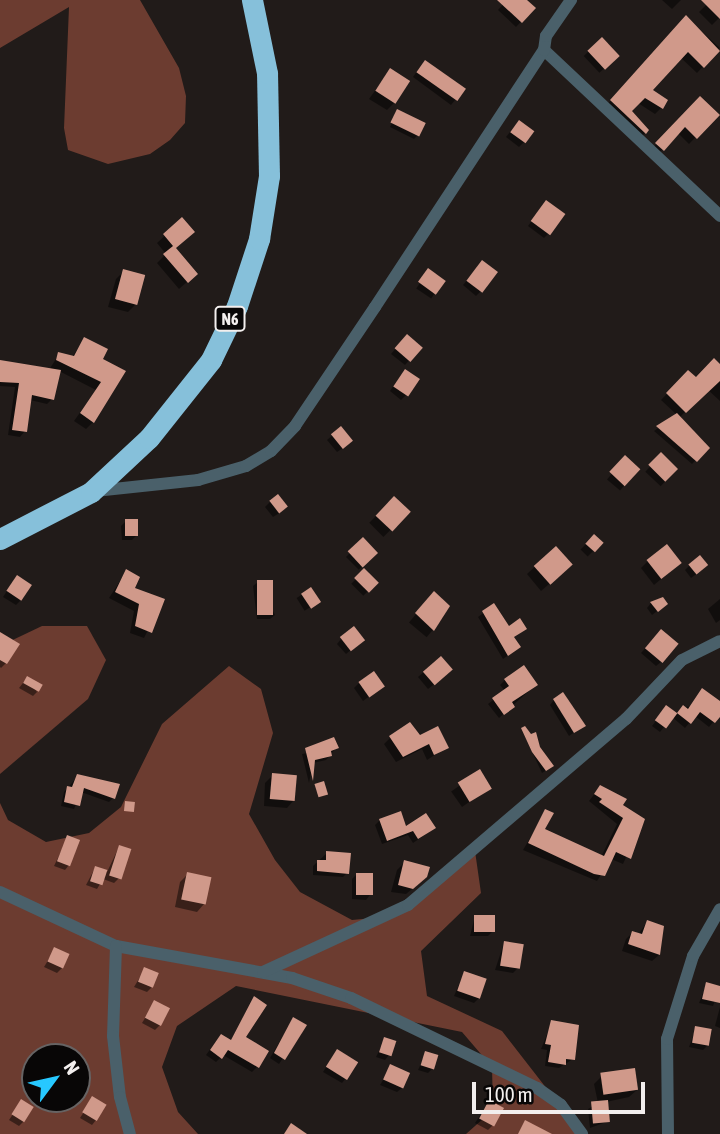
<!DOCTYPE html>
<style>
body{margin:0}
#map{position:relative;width:720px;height:1134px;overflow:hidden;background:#211b19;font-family:"Asap Condensed",sans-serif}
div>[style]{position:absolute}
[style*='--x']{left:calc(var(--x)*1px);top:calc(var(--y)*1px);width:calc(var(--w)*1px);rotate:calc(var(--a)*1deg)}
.forest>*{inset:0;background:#6c3c30}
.shadow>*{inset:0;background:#0007;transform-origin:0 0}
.building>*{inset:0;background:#d0998a;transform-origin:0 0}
.street>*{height:12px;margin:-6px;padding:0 6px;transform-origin:6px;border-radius:6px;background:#4a606a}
.highway>*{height:21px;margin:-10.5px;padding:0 10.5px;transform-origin:10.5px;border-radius:10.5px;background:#86c0da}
span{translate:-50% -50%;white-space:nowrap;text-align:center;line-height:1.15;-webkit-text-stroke:7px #080606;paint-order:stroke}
.shield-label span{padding:2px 5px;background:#080606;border:2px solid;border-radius:5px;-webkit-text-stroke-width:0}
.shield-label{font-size:16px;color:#f3efee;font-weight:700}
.north{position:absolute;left:21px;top:1043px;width:70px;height:70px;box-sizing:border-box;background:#080606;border:2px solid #666363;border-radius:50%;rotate:57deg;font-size:19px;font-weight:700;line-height:28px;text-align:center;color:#f3efee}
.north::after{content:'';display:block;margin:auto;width:24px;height:32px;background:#27c8ff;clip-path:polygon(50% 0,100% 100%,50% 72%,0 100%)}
.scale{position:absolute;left:472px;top:1082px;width:173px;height:32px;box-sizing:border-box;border:4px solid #f3efee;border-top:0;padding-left:9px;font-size:21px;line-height:24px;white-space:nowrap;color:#f3efee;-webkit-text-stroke:5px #080606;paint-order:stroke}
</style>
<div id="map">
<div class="forest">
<i style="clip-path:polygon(0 0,140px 0,179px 68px,186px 96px,185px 123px,170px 140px,150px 154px,108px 164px,68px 150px,64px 128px,69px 7px,0 48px)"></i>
<i style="clip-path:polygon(42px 626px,87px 626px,106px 660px,88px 699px,0 774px,0 646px)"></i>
<i style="clip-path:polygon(evenodd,229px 666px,261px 689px,273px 733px,249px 814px,275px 860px,300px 892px,352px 920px,383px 917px,475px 851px,481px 893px,421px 951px,427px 996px,502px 1031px,582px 1134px,466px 1134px,493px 1110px,492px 1067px,462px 1032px,236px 986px,177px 1026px,162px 1067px,178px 1112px,198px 1134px,0 1134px,0 803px,8px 820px,46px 842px,89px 833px,121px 807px,162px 724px,229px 666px,35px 1057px,77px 1057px,77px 1099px,35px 1099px,35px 1057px)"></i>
</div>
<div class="shadow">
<i style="clip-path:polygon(507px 0,524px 0,533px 9px,516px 27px,498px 10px)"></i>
<i style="clip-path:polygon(662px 0,681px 0,672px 9px)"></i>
<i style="clip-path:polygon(706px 0,720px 0,720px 17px,712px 25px,699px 12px,708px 3px)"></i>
<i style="clip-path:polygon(686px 17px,720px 48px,697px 73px,680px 57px,651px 90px,661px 108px,655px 114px,638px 103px,629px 111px,647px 131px,639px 139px,605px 107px)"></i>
<i style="left:602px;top:39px;width:23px;height:25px;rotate:47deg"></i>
<i style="clip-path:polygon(420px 67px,464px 89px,451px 105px,413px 77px)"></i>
<i style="clip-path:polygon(390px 70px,394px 103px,387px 110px,369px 99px)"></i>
<i style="clip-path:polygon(700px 98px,717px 115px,689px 144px,678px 133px,656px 156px,650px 151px)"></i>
<i style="clip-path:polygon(398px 111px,418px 135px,414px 139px,390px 127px)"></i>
<i style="clip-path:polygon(514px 127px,524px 142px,519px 147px,506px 137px)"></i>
<i style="clip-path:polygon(542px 207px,548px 234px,544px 238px,528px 226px)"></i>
<i style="clip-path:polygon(182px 220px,174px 249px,188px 281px,179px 289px,157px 263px,166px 254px,157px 243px)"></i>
<i style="clip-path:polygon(478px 267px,481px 291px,476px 296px,463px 285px)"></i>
<i style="clip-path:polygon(124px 271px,135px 305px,128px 312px,108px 307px,116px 279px)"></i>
<i style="left:428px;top:271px;width:18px;height:21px;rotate:34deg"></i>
<i style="clip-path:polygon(84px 340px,101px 360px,123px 372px,93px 422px,86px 429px,74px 421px,96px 390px,59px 371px,52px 399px,47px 404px,30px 400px,25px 431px,20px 437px,8px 435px,15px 387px,0 386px,0 362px,49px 370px,59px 354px,72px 357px)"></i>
<i style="clip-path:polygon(402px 341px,420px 348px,405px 365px,391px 354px)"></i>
<i style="clip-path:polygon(720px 366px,720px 401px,707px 389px,679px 418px,707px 448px,692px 464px,654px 431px,677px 415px,661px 400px,688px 372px,696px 380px)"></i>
<i style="clip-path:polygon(401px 375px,406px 395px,401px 400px,390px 391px)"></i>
<i style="clip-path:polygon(340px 429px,346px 446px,337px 452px,327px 440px)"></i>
<i style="left:661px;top:455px;width:21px;height:23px;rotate:43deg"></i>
<i style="left:625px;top:458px;width:17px;height:28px;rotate:40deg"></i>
<i style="left:394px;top:498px;width:20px;height:35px;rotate:45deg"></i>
<i style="clip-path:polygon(270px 502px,281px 512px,273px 517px,265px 507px)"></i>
<i style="clip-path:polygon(126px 521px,137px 535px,132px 540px,122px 540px,121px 526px)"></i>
<i style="left:594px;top:536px;width:10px;height:19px;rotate:45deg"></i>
<i style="left:363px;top:540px;width:18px;height:24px;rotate:45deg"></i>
<i style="clip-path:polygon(555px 548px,563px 572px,541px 591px,527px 574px)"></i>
<i style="clip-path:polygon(648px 561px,680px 563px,654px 585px,641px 568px)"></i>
<i style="clip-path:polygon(690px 565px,702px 570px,691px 578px,685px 570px)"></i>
<i style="left:364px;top:571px;width:17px;height:18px;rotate:45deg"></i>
<i style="clip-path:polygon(126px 572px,132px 589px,163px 600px,144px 638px,130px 633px,134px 611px,109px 598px)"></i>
<i style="clip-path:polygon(13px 582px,20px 601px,16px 605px,3px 597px)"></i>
<i style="clip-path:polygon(258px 582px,275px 615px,270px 619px,257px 619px,253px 586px)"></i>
<i style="left:311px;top:589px;width:15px;height:17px;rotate:58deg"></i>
<i style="clip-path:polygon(720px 599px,720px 620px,716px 623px,708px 609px)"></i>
<i style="left:427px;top:601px;width:23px;height:28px;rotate:40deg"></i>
<i style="clip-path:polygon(651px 603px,661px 608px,652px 615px,647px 608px)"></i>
<i style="clip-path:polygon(493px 606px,508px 628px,520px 633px,513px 638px,514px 651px,503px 659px,478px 617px)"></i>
<i style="clip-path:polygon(661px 631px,661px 662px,656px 666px,641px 653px)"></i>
<i style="clip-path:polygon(0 635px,6px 663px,1px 668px,0 667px)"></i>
<i style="clip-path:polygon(341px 639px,358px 644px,346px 654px,337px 644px)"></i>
<i style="clip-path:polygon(440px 658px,446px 675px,428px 689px,418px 677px)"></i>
<i style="clip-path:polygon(27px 678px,37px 692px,33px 696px,19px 688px)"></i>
<i style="clip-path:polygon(505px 680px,531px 689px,499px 718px,488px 704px,505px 691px,500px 685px)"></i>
<i style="clip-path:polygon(359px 683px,382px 687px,363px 701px,354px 688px)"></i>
<i style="clip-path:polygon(554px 700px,583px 726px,569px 736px,550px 705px)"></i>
<i style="clip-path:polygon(720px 705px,720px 714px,709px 727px,695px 716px,685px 728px,672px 717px,660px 732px,652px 726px,666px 708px,676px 715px,683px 707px)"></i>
<i style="clip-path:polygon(522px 730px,530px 736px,548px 769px,542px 773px)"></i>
<i style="clip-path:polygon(419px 737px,447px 747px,427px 760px,422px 749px,396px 762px,384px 744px,390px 738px)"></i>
<i style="clip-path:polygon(336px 748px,326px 760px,313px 763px,309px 783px,302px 754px)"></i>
<i style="left:479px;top:772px;width:19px;height:34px;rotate:55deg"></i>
<i style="clip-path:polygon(273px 775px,294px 800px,287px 808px,264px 806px,265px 783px)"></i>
<i style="clip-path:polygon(78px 776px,113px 798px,109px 802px,81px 792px,74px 809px,61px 806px,64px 792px)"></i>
<i style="clip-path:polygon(600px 787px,643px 820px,623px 864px,611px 859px,597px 881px,523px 850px,546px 811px,543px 830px,601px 857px,617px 824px,589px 801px)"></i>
<i style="clip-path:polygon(380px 820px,405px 828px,429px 832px,413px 843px,408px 835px,382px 844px,375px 825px)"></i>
<i style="clip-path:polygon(68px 837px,69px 865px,65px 870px,54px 866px)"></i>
<i style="clip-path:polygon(119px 847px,119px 878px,114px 883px,103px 879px,97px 889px,86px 885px,95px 868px,107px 872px)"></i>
<i style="clip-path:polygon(327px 853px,347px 873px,343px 877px,313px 875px,313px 866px)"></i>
<i style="clip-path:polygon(405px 862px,417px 885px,406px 894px,391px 892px,397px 870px)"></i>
<i style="clip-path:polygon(188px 874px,204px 904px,197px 912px,175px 907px,180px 882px)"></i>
<i style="clip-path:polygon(357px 874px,370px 895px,366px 900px,352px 899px,352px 879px)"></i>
<i style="clip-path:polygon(475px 916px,493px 931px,488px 936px,470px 936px)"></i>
<i style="clip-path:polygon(647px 922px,662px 927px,659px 955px,652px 961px,622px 951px,626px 939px,632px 933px,638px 935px)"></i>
<i style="clip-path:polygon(504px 943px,518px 968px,513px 973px,495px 970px)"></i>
<i style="clip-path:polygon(55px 949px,62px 968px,57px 973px,44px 967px)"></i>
<i style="clip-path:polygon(145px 969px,151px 988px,147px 992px,134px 987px)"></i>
<i style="clip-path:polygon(464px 973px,479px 998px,474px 1003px,454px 996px)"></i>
<i style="clip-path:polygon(707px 984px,720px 987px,713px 1006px,699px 1003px)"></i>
<i style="clip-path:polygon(254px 998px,243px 1037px,266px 1051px,257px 1067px,252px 1072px,223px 1055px,216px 1062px,206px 1055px,217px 1040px,230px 1042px)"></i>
<i style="clip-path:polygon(155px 1002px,160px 1025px,155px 1030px,142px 1023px)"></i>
<i style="clip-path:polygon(720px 1007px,720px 1028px,715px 1026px)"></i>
<i style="clip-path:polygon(293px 1019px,304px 1026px,279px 1064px,270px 1058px)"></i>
<i style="clip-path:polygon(552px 1022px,573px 1059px,559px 1068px,545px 1066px,547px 1050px,541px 1049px)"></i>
<i style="clip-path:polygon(696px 1028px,708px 1045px,703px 1050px,689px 1047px)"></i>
<i style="clip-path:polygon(385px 1039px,389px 1055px,385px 1060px,376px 1057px)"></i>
<i style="clip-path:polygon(337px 1051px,346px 1078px,342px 1083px,323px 1072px)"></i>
<i style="clip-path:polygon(426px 1053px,433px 1068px,428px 1073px,418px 1070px)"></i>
<i style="clip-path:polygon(391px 1067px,402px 1088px,397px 1092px,380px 1085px)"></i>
<i style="clip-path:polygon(602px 1076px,637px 1090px,629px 1097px,606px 1102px,609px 1121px,590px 1128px,588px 1109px,598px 1103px,594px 1084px)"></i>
<i style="clip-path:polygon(93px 1098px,96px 1120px,92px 1125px,80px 1118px)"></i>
<i style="clip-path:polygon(22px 1101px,24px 1121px,19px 1126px,9px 1120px)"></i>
<i style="clip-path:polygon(489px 1102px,492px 1126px,488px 1130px,475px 1123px)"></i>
</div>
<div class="building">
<i style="clip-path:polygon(497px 0,527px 0,536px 8px,522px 23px)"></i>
<i style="clip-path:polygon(701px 0,720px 0,720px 19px)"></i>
<i style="clip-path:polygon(686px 15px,720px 51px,704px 68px,688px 52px,653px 90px,668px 100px,663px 109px,645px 98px,632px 111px,649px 130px,646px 134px,610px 100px)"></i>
<i style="left:602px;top:37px;width:26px;height:20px;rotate:47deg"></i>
<i style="left:425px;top:60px;width:50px;height:15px;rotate:35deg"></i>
<i style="left:390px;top:68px;width:24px;height:27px;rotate:33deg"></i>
<i style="clip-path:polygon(700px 96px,720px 115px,697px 139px,685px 127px,664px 151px,655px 143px)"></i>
<i style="left:397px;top:109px;width:32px;height:15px;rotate:26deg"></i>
<i style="left:519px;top:120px;width:19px;height:15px;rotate:36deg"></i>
<i style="left:546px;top:200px;width:24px;height:26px;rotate:36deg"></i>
<i style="clip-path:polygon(182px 217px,195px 232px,176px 248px,198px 274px,188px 283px,163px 254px,173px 246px,163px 234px)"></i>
<i style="left:482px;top:260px;width:20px;height:26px;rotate:37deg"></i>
<i style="left:428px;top:268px;width:22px;height:17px;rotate:36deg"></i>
<i style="left:123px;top:269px;width:23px;height:31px;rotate:15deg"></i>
<i style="left:407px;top:334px;width:21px;height:19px;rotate:41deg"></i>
<i style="clip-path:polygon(84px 337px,108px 349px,103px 359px,126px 371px,94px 423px,80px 413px,101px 382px,56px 360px,58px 352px,74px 356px)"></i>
<i style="clip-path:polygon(714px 358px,720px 364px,720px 381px,686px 413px,666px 393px,688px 370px,696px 377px)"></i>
<i style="clip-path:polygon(0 360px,61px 370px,54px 400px,32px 395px,27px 432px,12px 430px,19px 383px,0 382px)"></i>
<i style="left:405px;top:369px;width:18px;height:21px;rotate:34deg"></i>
<i style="clip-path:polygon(677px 413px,710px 448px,697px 462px,656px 426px)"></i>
<i style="left:341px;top:426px;width:19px;height:13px;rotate:51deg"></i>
<i style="left:661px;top:452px;width:24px;height:18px;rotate:45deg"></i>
<i style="left:625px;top:455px;width:21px;height:23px;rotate:43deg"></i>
<i style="left:278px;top:494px;width:16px;height:11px;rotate:52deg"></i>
<i style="left:394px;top:496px;width:23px;height:27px;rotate:43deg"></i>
<i style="left:125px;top:519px;width:13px;height:17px"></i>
<i style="left:594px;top:534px;width:13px;height:13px;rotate:42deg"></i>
<i style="left:363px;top:537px;width:22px;height:21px;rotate:47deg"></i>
<i style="left:667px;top:544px;width:24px;height:26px;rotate:52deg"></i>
<i style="left:556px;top:546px;width:25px;height:30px;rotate:48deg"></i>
<i style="left:700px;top:555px;width:13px;height:15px;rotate:51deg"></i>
<i style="left:364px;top:568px;width:21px;height:14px;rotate:45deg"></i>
<i style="clip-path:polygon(126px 569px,140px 577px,135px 588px,165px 599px,152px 633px,135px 626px,139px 604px,115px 592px)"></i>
<i style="left:17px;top:575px;width:18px;height:19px;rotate:34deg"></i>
<i style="left:257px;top:580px;width:16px;height:35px"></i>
<i style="left:311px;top:587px;width:18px;height:12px;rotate:56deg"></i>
<i style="clip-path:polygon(434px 591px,450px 606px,434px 631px,415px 613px)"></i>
<i style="clip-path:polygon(663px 597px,668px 604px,658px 612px,650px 602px)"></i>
<i style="clip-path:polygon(494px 603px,509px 626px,520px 618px,527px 629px,514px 637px,521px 647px,508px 656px,482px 611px)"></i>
<i style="left:354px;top:626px;width:18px;height:18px;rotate:52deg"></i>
<i style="left:661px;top:629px;width:23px;height:25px;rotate:40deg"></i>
<i style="clip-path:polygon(0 632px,20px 644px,7px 664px,0 660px)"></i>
<i style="left:441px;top:656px;width:18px;height:24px;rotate:49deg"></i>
<i style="clip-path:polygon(524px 665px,538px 685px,512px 702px,515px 707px,504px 715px,492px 698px,509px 686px,504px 679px)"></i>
<i style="left:374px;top:671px;width:19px;height:19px;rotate:55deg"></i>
<i style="left:27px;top:676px;width:18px;height:8px;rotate:29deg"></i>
<i style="clip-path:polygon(702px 688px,720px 701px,720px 717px,715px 723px,700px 712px,691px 724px,677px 713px,683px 705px,688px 709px)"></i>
<i style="clip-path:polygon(563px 692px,586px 726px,574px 733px,553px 699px)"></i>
<i style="left:666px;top:705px;width:14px;height:19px;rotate:36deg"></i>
<i style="clip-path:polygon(410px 722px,420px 735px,438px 726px,449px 748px,434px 755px,429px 744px,403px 757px,389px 736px)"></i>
<i style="clip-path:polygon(525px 726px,531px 734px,536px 732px,540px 747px,554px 766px,546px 771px,532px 752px,521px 728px)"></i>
<i style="clip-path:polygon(334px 737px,339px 748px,331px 751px,332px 756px,315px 760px,313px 781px,305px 748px)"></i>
<i style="left:480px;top:769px;width:23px;height:26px;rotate:59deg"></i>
<i style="left:272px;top:773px;width:25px;height:26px;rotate:5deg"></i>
<i style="clip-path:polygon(77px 774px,120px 784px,115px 799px,84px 788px,80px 806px,64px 802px,67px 786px,72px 787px)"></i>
<i style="left:324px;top:781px;width:14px;height:10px;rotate:73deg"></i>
<i style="clip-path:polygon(600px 785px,627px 799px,623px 805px,645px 819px,631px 859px,616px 852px,605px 876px,594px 874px,528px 843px,545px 809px,554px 813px,545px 829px,604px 856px,623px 818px,599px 802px,602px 799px,594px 794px)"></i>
<i style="left:125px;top:801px;width:10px;height:10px;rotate:6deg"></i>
<i style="clip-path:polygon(401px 811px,406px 826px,426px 813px,436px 828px,418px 839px,413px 831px,387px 841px,379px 819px)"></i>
<i style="left:67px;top:835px;width:14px;height:28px;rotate:21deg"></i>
<i style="left:119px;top:845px;width:13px;height:32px;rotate:18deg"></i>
<i style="clip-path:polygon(326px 851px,351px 853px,349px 874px,317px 871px,317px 860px,326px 860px)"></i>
<i style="clip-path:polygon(404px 860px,430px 867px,427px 877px,413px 889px,398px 885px)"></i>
<i style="left:95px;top:866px;width:13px;height:16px;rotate:18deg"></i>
<i style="left:187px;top:872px;width:25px;height:28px;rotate:12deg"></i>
<i style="left:356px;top:873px;width:17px;height:22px"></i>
<i style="left:474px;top:915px;width:21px;height:17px"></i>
<i style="clip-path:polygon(647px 920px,664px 926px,660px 955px,628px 944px,632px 931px,642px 934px)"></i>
<i style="left:504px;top:941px;width:20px;height:25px;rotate:9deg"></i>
<i style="left:54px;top:947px;width:17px;height:16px;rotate:24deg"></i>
<i style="left:144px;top:967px;width:16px;height:16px;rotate:22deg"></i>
<i style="left:464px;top:971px;width:24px;height:21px;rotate:19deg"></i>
<i style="clip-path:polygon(706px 982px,720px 986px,720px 1003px,702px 999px)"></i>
<i style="clip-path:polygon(254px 996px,267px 1005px,246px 1037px,269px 1051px,259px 1068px,228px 1050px,222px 1059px,210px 1050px,221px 1034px,231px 1040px)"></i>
<i style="left:154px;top:1000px;width:18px;height:20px;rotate:27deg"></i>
<i style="clip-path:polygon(293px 1017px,307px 1025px,285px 1060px,274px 1053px)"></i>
<i style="clip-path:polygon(551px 1020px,579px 1025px,575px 1060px,566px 1059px,566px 1065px,548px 1062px,551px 1045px,545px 1044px)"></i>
<i style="left:695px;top:1026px;width:17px;height:17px;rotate:10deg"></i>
<i style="left:384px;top:1037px;width:13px;height:16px;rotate:18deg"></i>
<i style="left:337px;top:1049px;width:25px;height:21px;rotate:32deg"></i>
<i style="left:425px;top:1051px;width:14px;height:15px;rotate:17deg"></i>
<i style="left:390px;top:1064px;width:22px;height:17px;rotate:24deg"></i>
<i style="left:635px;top:1068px;width:22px;height:35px;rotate:82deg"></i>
<i style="left:92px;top:1096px;width:17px;height:19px;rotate:31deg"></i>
<i style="left:21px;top:1099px;width:15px;height:18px;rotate:32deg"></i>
<i style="left:489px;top:1100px;width:17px;height:21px;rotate:28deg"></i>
<i style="left:608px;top:1100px;width:22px;height:17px;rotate:85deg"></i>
<i style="clip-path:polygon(525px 1120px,552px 1134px,518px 1134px)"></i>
<i style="clip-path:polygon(291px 1123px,307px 1134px,284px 1134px)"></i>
</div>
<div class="street">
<i style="--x:544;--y:50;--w:242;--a:43.3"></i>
<i style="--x:95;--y:491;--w:104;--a:-6.1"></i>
<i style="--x:198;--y:480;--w:50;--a:-16.3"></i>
<i style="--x:246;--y:466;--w:29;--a:-31"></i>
<i style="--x:271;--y:451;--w:35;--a:-46"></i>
<i style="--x:295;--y:426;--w:143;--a:-56.1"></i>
<i style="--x:375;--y:307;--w:308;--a:-56.7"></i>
<i style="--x:544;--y:50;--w:14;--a:-82"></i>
<i style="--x:546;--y:36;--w:44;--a:-55.2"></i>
<i style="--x:0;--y:892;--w:128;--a:25"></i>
<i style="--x:116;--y:946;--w:179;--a:10.3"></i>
<i style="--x:292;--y:978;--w:62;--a:18.7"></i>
<i style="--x:351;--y:998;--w:207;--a:25.8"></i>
<i style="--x:537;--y:1088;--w:29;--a:35"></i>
<i style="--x:561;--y:1105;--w:36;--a:54"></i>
<i style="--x:116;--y:946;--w:90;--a:91.9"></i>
<i style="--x:113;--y:1036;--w:61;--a:83.5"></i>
<i style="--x:120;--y:1097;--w:38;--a:75"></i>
<i style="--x:263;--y:972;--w:160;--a:-24.8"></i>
<i style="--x:408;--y:905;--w:287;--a:-40.5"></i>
<i style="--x:626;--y:719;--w:81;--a:-46.5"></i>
<i style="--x:682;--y:660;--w:42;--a:-26.6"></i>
<i style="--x:668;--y:1134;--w:95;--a:-90.6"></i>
<i style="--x:667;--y:1039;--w:87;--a:-72.6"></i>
<i style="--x:693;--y:956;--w:54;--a:-60.1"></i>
</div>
<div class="highway">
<i style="--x:0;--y:539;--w:102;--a:-27.3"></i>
<i style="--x:91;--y:492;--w:79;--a:-43"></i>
<i style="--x:149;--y:438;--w:100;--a:-51.5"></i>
<i style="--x:211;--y:360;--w:60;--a:-64.3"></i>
<i style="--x:237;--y:306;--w:71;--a:-71.8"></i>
<i style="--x:259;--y:239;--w:64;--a:-81"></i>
<i style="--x:269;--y:176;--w:103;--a:-91.1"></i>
<i style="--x:267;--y:73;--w:75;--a:-101.6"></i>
</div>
<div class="shield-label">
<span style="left:230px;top:319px">N6</span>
</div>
<div class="north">N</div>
<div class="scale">100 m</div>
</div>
